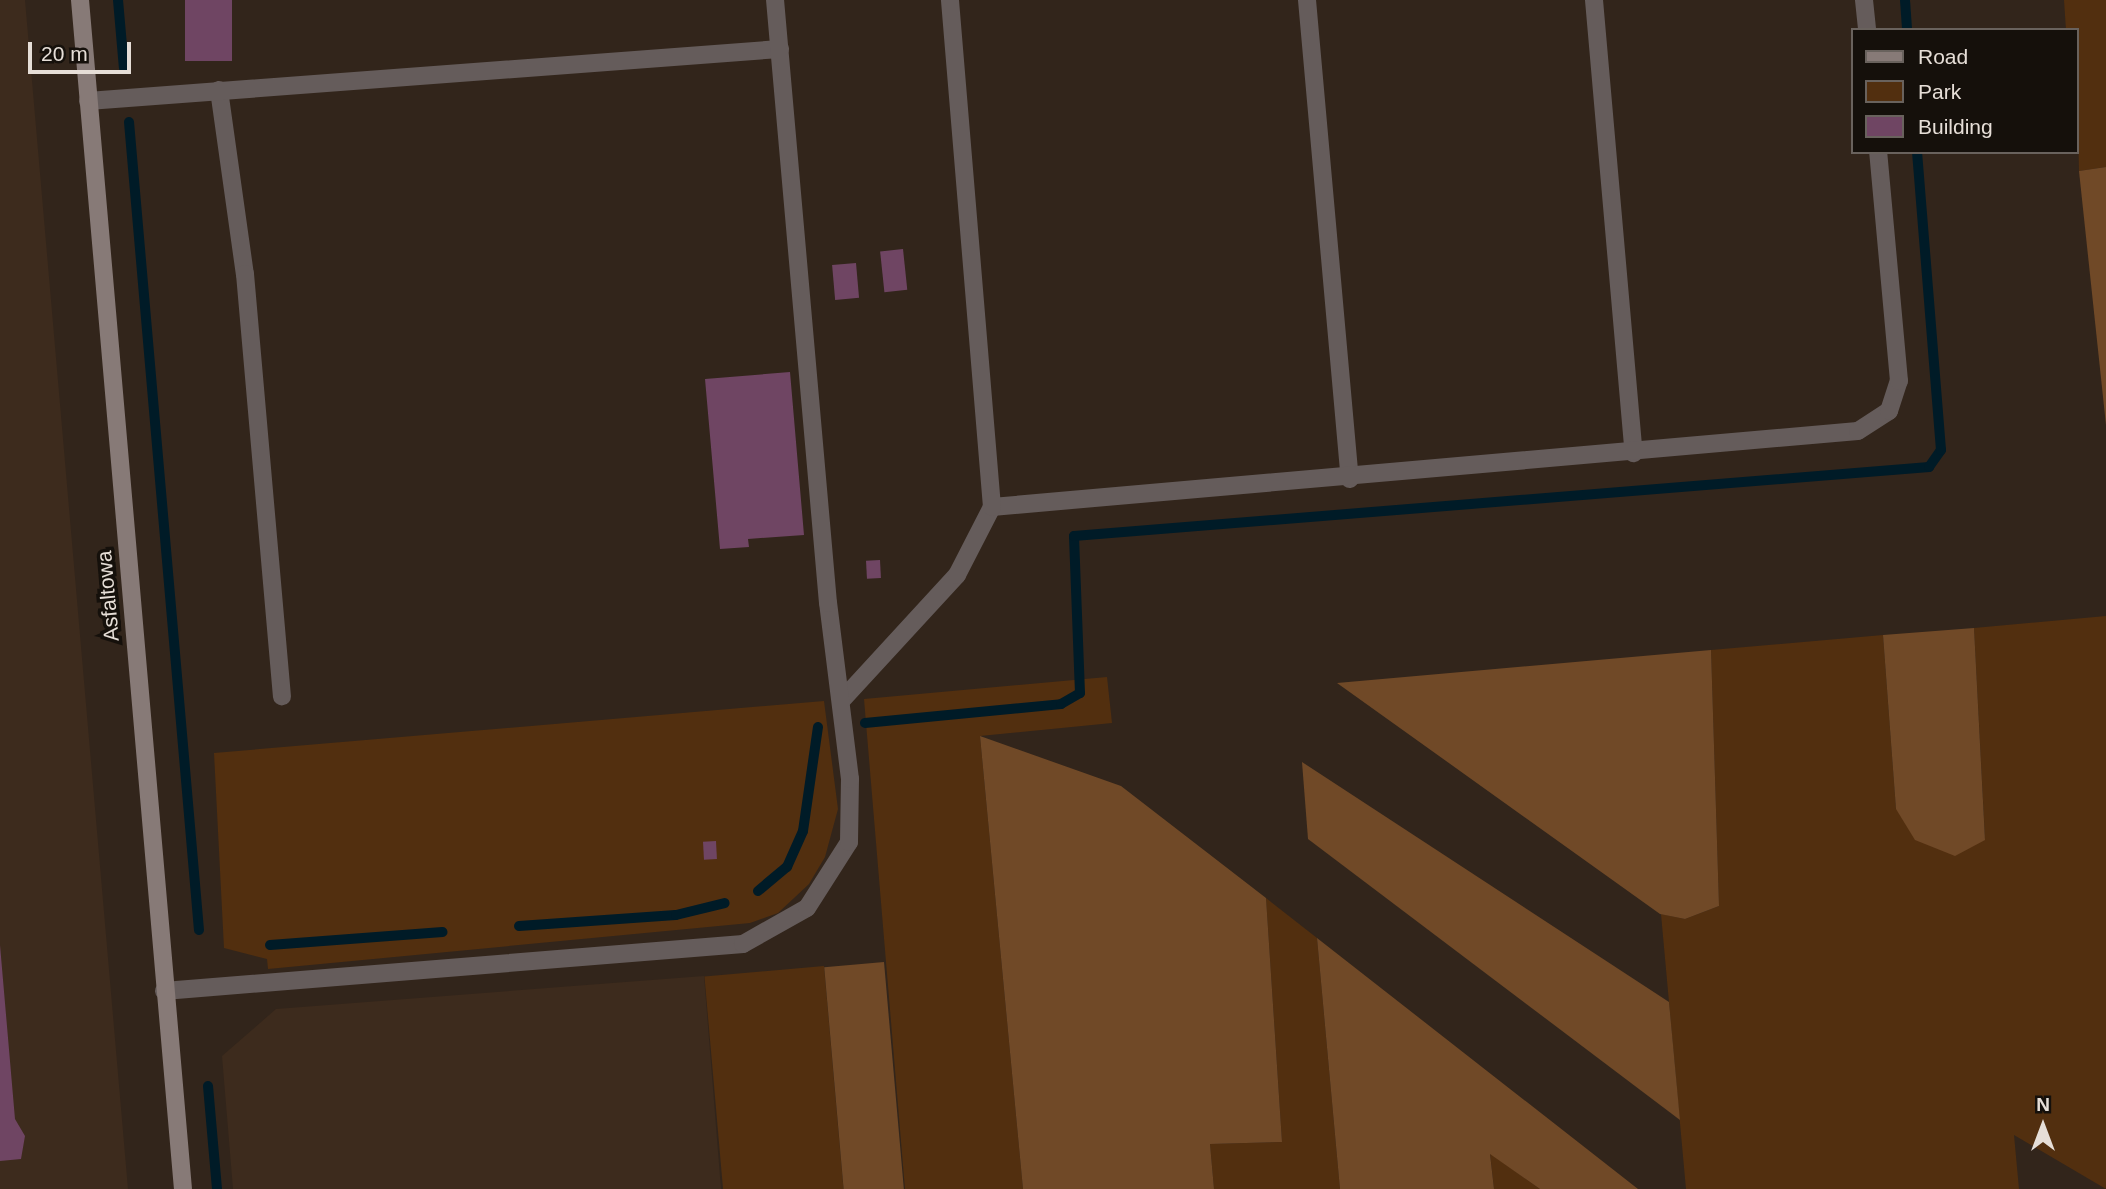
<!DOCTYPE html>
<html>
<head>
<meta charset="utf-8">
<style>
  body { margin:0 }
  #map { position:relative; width:2106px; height:1189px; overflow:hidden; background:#32251b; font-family:Helvetica,sans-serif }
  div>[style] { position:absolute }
  .built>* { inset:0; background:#3d2b1d }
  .green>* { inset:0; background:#522f0f; transform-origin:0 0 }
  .forest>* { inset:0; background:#704927; transform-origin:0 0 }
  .stream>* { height:10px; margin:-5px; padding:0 5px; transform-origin:5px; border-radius:5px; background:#001b27 }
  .building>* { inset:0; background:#6f4563; transform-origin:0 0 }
  .lane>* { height:18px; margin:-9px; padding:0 9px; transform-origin:9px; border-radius:9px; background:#655c5b }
  .secondary>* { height:18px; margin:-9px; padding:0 9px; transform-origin:9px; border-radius:9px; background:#877a77 }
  span { translate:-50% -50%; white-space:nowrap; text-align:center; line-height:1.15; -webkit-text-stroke:7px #15100b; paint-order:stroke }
  .street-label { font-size:21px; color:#e6ded7 }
  .legend { position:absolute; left:1851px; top:28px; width:228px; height:126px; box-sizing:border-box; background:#15100b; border:2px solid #69625d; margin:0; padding:9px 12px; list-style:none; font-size:21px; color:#e6ded7 }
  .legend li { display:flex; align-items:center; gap:14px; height:35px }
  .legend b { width:35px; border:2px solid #69625d }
  .north { position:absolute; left:2008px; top:1091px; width:70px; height:70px; -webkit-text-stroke:5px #15100b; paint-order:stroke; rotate:0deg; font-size:19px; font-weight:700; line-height:28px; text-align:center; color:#e6ded7 }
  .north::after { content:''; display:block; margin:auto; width:24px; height:32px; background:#e6ded7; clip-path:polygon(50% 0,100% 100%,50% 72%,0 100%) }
  .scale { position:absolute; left:28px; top:42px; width:103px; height:32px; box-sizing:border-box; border:4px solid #e6ded7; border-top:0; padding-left:9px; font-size:21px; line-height:24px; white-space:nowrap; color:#e6ded7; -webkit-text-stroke:5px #15100b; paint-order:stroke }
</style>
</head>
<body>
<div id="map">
  <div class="built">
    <div style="clip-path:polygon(0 0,25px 0,128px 1189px,0 1189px)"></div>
    <div style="clip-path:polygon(704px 976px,721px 1189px,233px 1189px,222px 1056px,276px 1009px)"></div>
  </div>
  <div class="green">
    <div style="clip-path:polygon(2064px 0,2106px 0,2106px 167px,2079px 171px,2076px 30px,2066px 30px)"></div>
    <div style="clip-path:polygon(2106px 616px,2106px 1189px,2014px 1135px,2019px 1189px,1686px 1189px,1661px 914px,1685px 919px,1719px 906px,1711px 650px,1883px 635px,1896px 809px,1985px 839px,1974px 628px)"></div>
    <div style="clip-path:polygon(1107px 677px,1112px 723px,980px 736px,1023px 1189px,905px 1189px,864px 699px)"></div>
    <div style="clip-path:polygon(824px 701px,838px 809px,825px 857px,809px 884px,778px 913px,750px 923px,268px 969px,267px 959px,224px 948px,214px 753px)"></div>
    <div style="clip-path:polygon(1266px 898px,1317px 938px,1340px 1189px,1214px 1189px,1210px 1144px,1282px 1142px)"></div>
    <div style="left:824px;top:966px;width:224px;height:120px;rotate:85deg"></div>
    <div style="clip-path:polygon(1490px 1153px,1540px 1189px,1494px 1189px)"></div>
  </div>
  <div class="forest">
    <div style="clip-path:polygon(2106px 167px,2106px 425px,2079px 171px)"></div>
    <div style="clip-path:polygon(1974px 628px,1985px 840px,1955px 856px,1915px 840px,1896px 809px,1883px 635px)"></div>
    <div style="clip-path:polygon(1711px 650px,1719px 906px,1685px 919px,1660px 914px,1337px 683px)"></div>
    <div style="clip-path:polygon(980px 736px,1121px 786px,1266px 898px,1282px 1142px,1210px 1144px,1214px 1189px,1023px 1189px)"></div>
    <div style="clip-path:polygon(1302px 762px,1669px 1002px,1680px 1120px,1308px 839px)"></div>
    <div style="clip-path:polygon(1317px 938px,1638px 1189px,1540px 1189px,1490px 1154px,1494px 1189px,1340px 1189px)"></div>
    <div style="left:884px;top:962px;width:228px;height:60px;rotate:85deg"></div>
  </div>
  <div class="stream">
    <div style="left:118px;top:0;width:68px;rotate:85deg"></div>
    <div style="left:1905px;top:0;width:30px;rotate:86deg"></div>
    <div style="left:129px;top:122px;width:811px;rotate:85.05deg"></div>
    <div style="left:865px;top:723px;width:197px;rotate:-5.5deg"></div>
    <div style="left:1061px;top:704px;width:22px;rotate:-30deg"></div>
    <div style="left:1080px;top:693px;width:157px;rotate:-92.2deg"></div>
    <div style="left:1074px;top:536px;width:858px;rotate:-4.61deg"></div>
    <div style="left:1929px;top:467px;width:21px;rotate:-55deg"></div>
    <div style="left:1941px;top:450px;width:299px;rotate:-94.6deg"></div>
    <div style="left:758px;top:891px;width:38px;rotate:-40deg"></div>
    <div style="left:787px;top:867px;width:39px;rotate:-66deg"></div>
    <div style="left:803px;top:831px;width:105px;rotate:-81.8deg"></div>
    <div style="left:519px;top:926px;width:157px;rotate:-4deg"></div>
    <div style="left:676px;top:915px;width:50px;rotate:-13.8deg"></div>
    <div style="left:270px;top:945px;width:173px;rotate:-4.3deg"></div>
    <div style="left:208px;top:1086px;width:103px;rotate:85deg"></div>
  </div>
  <div class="building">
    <div style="left:185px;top:0;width:47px;height:61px"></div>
    <div style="left:903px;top:249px;width:41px;height:23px;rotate:84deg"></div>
    <div style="left:856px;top:263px;width:35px;height:24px;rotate:85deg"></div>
    <div style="clip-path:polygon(790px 372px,804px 535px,748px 539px,749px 547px,720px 549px,705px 379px)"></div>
    <div style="left:880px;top:560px;width:18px;height:14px;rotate:87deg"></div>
    <div style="left:716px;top:841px;width:18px;height:13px;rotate:87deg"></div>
    <div style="clip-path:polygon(0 945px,15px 1119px,25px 1136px,21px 1159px,0 1161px)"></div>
  </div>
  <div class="lane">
    <div style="left:1307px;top:0;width:481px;rotate:84.9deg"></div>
    <div style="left:1594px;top:0;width:455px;rotate:85deg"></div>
    <div style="left:1864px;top:0;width:30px;rotate:84deg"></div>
    <div style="left:219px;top:90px;width:186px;rotate:82deg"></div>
    <div style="left:245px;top:274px;width:424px;rotate:85deg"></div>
    <div style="left:88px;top:101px;width:694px;rotate:-4.3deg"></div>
    <div style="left:992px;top:507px;width:869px;rotate:-5.02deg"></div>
    <div style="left:1858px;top:431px;width:37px;rotate:-33deg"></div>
    <div style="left:1889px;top:411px;width:32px;rotate:-72deg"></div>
    <div style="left:1899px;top:381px;width:230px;rotate:-95.2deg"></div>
    <div style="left:842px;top:700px;width:170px;rotate:-47.4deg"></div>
    <div style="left:957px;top:575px;width:76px;rotate:-62.8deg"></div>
    <div style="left:992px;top:507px;width:509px;rotate:-94.74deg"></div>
    <div style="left:164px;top:991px;width:581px;rotate:-4.64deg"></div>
    <div style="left:743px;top:944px;width:73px;rotate:-29.4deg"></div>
    <div style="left:807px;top:908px;width:78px;rotate:-57.5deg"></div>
    <div style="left:849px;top:842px;width:63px;rotate:-89.1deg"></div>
    <div style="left:850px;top:779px;width:177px;rotate:-97.1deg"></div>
    <div style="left:828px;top:603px;width:605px;rotate:-95.02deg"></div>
  </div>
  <div class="secondary">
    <div style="left:80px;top:0;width:1193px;rotate:85.05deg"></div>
  </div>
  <div class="street-label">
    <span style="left:108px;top:596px;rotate:-95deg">Asfaltowa</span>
  </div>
  <ul class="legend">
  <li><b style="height:9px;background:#877a77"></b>Road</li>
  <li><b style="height:19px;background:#522f0f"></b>Park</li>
  <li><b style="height:19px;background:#6f4563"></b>Building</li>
  </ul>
  <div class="north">N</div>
  <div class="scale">20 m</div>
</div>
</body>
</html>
